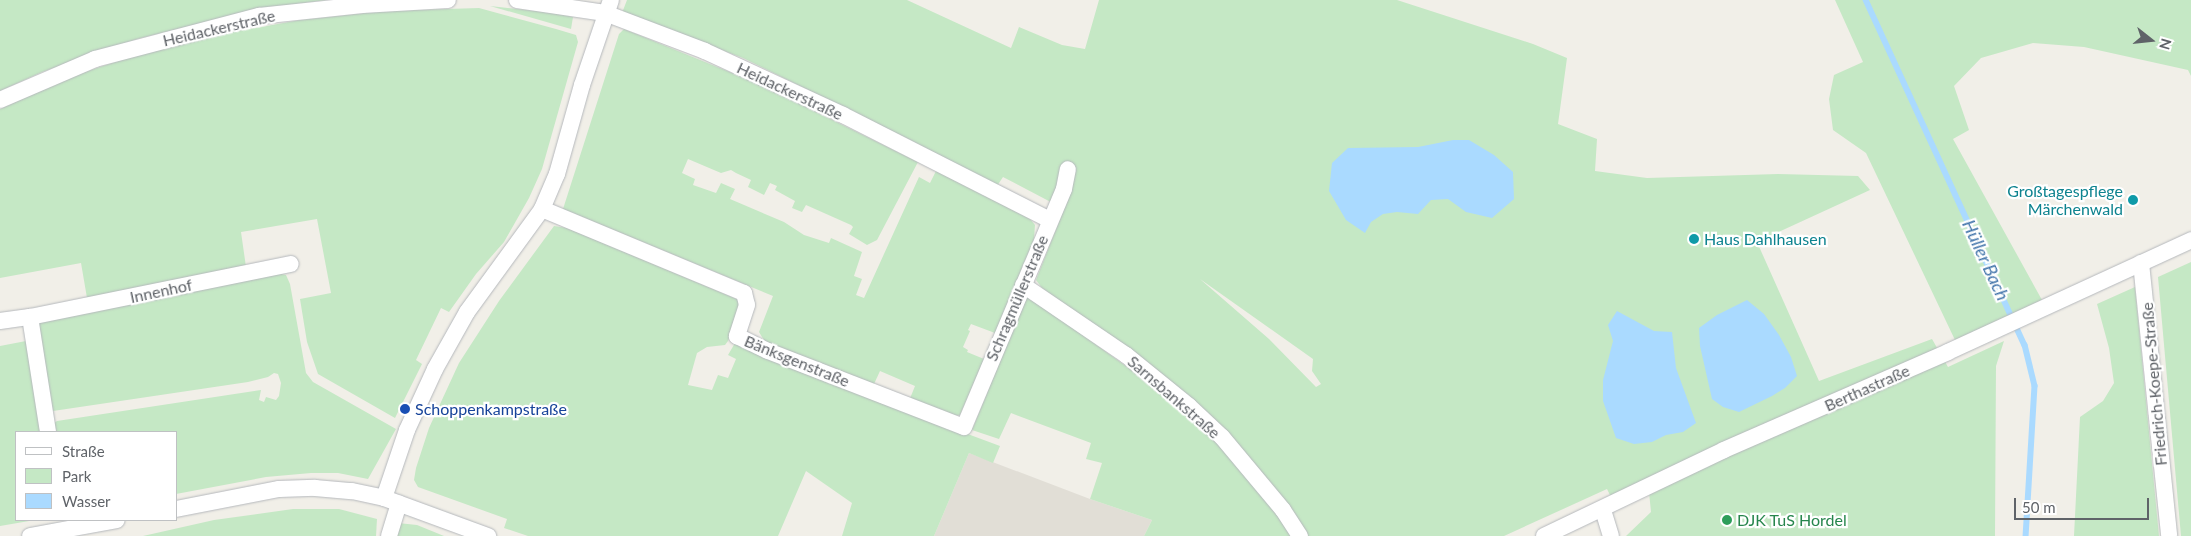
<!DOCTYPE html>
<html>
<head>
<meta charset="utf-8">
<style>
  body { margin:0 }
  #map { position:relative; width:2191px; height:536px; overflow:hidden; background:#f1efe8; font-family:Lato,sans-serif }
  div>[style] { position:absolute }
  .education>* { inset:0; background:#e1ded6 }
  .green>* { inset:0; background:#c5e8c5 }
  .water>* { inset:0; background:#aadaff }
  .stream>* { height:5.5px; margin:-2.75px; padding:0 2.75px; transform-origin:2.75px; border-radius:2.75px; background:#aadaff }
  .roads { filter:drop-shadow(0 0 1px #b5b8bc) drop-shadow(0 0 1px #b5b8bc) }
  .minor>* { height:16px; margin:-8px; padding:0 8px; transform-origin:8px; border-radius:8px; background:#fff }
  .dots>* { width:14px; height:14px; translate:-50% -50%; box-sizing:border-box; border:2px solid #fff; border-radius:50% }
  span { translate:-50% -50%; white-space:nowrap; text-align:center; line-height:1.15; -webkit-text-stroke:4.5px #fff; paint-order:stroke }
  .street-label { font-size:16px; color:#5f6368 }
  .culture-label { font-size:16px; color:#0d838f }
  .right { translate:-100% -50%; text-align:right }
  .left { translate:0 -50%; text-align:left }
  .transit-label { font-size:16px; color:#164399 }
  .leisure-label { font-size:16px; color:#27864d }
  .water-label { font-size:18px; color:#4174aa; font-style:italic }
  .legend { position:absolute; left:15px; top:431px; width:162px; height:90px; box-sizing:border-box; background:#fff; border:1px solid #bfc1c3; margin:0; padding:6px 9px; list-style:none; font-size:15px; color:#5f6368 }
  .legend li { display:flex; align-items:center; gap:10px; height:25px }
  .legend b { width:25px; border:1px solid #bfc1c3 }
  .north { position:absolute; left:2126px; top:15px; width:50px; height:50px; -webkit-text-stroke:4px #fff; paint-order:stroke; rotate:106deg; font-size:14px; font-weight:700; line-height:20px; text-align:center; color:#5f6368 }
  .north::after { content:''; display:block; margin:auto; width:18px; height:22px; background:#5f6368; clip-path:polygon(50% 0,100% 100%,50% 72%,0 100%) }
  .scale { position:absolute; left:2014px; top:498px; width:135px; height:22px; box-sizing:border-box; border:2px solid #5f6368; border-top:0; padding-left:6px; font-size:15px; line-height:18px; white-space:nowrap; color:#5f6368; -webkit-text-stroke:4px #fff; paint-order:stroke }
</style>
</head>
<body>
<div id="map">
  <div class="education">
    <div style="clip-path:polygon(969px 453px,1090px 499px,1152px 520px,1144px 536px,934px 536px)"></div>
  </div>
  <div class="green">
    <div style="clip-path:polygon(0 0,327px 0,258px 9px,137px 39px,42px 72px,0 91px)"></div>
    <div style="clip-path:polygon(evenodd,627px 0,907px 0,1011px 48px,1019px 27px,1062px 45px,1085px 49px,1099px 0,1397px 0,1533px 44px,1567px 58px,1558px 124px,1597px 139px,1595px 171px,1647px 178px,1778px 174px,1858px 176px,1870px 190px,1757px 242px,1819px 381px,1932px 339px,1948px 367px,2004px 341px,1996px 366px,1995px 536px,1626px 536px,1651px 512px,1649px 492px,1614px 503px,1607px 489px,1504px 536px,1308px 536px,1291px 509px,1117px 341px,1042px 288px,1036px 280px,1064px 209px,1003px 177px,997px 186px,910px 140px,743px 58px,622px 13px,627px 0,1200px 279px,1313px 359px,1312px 371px,1321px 384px,1316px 387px,1269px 339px,1200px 279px)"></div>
    <div style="clip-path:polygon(1835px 0,2191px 0,2191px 76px,2188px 70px,2084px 47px,2033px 43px,1981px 58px,1954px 86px,1969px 130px,1953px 139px,2042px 300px,1955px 340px,1866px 153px,1833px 130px,1829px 99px,1834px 75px,1863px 62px)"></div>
    <div style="clip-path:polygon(490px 6px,554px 13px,573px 17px,571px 29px)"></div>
    <div style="clip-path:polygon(479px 8px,556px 29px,576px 35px,578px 42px,542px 169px,529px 198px,504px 242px,476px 274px,449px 312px,441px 308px,416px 360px,422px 364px,395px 418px,318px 374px,307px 342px,300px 299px,331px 293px,317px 219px,241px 232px,246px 267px,87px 298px,81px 263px,0 278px,0 109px,70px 77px,142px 53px,210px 36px,300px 20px,384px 11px)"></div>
    <div style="clip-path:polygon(624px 29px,759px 84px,918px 162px,877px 240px,867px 245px,849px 234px,853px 227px,851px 225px,806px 205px,802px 212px,792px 208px,795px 201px,775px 190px,777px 186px,770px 183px,764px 195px,748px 187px,751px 180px,736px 173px,731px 170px,721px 173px,688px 159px,682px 173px,695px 179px,693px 185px,716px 193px,721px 183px,735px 189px,730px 199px,784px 222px,804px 235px,829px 243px,831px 238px,862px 252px,854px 276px,862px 279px,856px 295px,864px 298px,919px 177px,930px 183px,936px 171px,1030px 219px,1035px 225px,1034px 239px,995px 333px,971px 324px,968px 330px,970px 331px,963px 347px,968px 350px,967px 352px,984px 359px,960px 415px,953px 416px,909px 401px,915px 386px,880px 371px,874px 384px,765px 342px,759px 332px,773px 296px,563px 209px,619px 34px)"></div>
    <div style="clip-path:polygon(554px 226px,567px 228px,739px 300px,740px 306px,728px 341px,725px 345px,707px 347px,697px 353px,688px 385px,712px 390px,718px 375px,728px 378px,736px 359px,728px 355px,735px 343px,841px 387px,1000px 446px,993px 463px,969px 453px,934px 536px,842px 536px,852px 503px,806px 471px,778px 536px,528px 536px,504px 528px,507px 519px,418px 487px,414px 480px,416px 468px,429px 428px,459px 363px,499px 301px)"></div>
    <div style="clip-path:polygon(2191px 262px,2191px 536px,2181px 536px,2158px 277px)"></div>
    <div style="clip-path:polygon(277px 273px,286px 275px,290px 284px,306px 373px,313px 382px,396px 429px,368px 479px,338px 473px,311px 473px,266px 477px,176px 494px,176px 432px,56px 432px,54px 423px,57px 421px,261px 390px,259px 400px,264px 402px,266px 397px,276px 400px,279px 396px,281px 383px,278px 374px,274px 373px,268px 377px,248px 382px,53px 411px,38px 332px,39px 322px)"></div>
    <div style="clip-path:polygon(2135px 287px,2159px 536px,2074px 536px,2080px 417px,2103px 401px,2114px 383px,2109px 348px,2097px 304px)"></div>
    <div style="clip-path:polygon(1027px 295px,1148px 382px,1204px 430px,1241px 469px,1293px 536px,1144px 536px,1152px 520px,1090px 499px,1102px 463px,1086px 459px,1091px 443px,1011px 413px,999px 439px,972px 430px)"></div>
    <div style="clip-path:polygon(26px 341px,42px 432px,16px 432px,16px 520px,35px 520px,0 526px,0 346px)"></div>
    <div style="clip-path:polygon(293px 509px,339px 509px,377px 519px,376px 536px,143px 536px,214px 520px)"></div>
    <div style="clip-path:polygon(398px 523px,417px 525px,444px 536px,395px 536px)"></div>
  </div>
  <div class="water">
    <div style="clip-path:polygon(1453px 140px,1469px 140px,1494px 155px,1513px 172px,1514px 199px,1492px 218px,1466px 212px,1448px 199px,1431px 200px,1418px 214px,1397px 212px,1383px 214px,1371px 222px,1365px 233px,1346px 220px,1329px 191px,1332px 163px,1348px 148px,1418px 147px)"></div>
    <div style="clip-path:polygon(1747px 300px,1764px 314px,1779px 335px,1791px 357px,1797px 376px,1785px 388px,1772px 396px,1739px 412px,1723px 407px,1712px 399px,1700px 346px,1699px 328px,1717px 315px)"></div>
    <div style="clip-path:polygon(1617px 311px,1654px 331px,1672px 332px,1676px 368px,1696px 423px,1683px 432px,1666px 435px,1652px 442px,1634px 444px,1616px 438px,1603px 401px,1603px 380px,1613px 341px,1608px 325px)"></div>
  </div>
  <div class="stream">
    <div style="left:1866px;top:0;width:380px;rotate:65.3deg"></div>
    <div style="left:2025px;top:345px;width:42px;rotate:76.3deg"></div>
    <div style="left:2035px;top:386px;width:150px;rotate:93.4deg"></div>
  </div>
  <div class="roads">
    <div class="minor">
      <div style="left:517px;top:0;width:89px;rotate:8.4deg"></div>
      <div style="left:605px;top:13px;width:107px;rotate:20.8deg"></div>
      <div style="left:705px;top:51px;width:152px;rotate:24.9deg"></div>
      <div style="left:843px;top:115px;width:232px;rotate:26.9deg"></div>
      <div style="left:0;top:100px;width:103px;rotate:-23.3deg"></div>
      <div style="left:95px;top:59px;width:170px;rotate:-14.7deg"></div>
      <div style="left:259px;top:16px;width:104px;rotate:-6.1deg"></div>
      <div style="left:362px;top:5px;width:86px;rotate:-3.3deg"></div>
      <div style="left:542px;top:209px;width:219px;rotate:22.6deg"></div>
      <div style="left:744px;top:293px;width:12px;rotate:76deg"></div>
      <div style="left:747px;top:305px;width:33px;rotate:108deg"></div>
      <div style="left:737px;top:336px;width:34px;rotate:26deg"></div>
      <div style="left:768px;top:351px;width:210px;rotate:21.2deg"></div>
      <div style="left:964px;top:427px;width:258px;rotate:-67.2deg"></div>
      <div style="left:1064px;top:189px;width:20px;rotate:-79deg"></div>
      <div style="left:2141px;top:263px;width:274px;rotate:84.1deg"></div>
      <div style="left:1023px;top:285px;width:125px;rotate:34.2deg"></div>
      <div style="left:1126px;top:355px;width:81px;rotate:39deg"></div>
      <div style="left:1189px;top:406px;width:45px;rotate:43.2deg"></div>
      <div style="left:1222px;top:437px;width:95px;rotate:50.1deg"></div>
      <div style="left:1283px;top:510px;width:31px;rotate:57deg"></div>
      <div style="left:30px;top:317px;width:266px;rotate:-11.5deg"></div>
      <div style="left:0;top:321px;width:30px;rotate:-8deg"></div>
      <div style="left:30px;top:317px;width:116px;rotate:81.1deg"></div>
      <div style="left:384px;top:498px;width:72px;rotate:-71.3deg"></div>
      <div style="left:407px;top:430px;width:67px;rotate:-65.3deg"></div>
      <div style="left:435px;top:369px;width:65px;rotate:-60.7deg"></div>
      <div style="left:467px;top:312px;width:127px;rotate:-53.9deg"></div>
      <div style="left:542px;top:209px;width:38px;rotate:-67deg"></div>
      <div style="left:557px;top:174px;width:92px;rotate:-74.3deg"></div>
      <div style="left:582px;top:85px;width:90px;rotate:-71.2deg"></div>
      <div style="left:176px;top:509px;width:105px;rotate:-11deg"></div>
      <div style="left:279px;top:489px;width:36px;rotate:-2deg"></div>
      <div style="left:315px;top:488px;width:37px;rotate:5deg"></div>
      <div style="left:352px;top:491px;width:33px;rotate:12deg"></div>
      <div style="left:384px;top:498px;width:111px;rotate:20.1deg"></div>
      <div style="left:1603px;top:510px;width:27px;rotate:73deg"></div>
      <div style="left:30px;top:536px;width:88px;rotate:-10.4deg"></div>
      <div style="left:389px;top:536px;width:34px;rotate:-73deg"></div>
      <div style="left:1544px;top:536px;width:199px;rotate:-25.5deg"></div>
      <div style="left:1724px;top:450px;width:244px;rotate:-23.6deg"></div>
      <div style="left:1948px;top:352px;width:268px;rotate:-24.7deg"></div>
    </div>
  </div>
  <div class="dots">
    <div style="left:2133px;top:200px;background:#0f9aa8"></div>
    <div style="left:1694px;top:239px;background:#0f9aa8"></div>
    <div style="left:405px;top:409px;background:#1a4fb4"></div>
    <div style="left:1727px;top:520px;background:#2e9e5b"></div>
  </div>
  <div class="street-label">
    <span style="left:219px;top:28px;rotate:-13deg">Heidackerstraße</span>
    <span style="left:790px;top:91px;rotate:25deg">Heidackerstraße</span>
    <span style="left:161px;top:291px;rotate:-12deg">Innenhof</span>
    <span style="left:1017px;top:298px;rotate:-67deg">Schragmüllerstraße</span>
    <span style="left:797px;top:361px;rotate:22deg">Bänksgenstraße</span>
    <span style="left:2154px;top:384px;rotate:-95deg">Friedrich-Koepe-Straße</span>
    <span style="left:1867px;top:388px;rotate:-24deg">Berthastraße</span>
    <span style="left:1174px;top:397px;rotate:41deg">Sarnsbankstraße</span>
  </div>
  <div class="culture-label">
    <span class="right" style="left:2123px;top:200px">Großtagespflege<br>Märchenwald</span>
    <span class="left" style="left:1704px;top:239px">Haus Dahlhausen</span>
  </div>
  <div class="transit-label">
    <span class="left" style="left:415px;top:409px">Schoppenkampstraße</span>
  </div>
  <div class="leisure-label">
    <span class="left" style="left:1737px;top:520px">DJK TuS Hordel</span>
  </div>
  <div class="water-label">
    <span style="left:1986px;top:260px;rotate:65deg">Hüller Bach</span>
  </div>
  <ul class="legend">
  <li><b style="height:6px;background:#fff"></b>Straße</li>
  <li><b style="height:14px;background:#c5e8c5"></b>Park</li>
  <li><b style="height:14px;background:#aadaff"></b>Wasser</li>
  </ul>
  <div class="north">N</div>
  <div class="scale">50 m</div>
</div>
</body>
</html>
